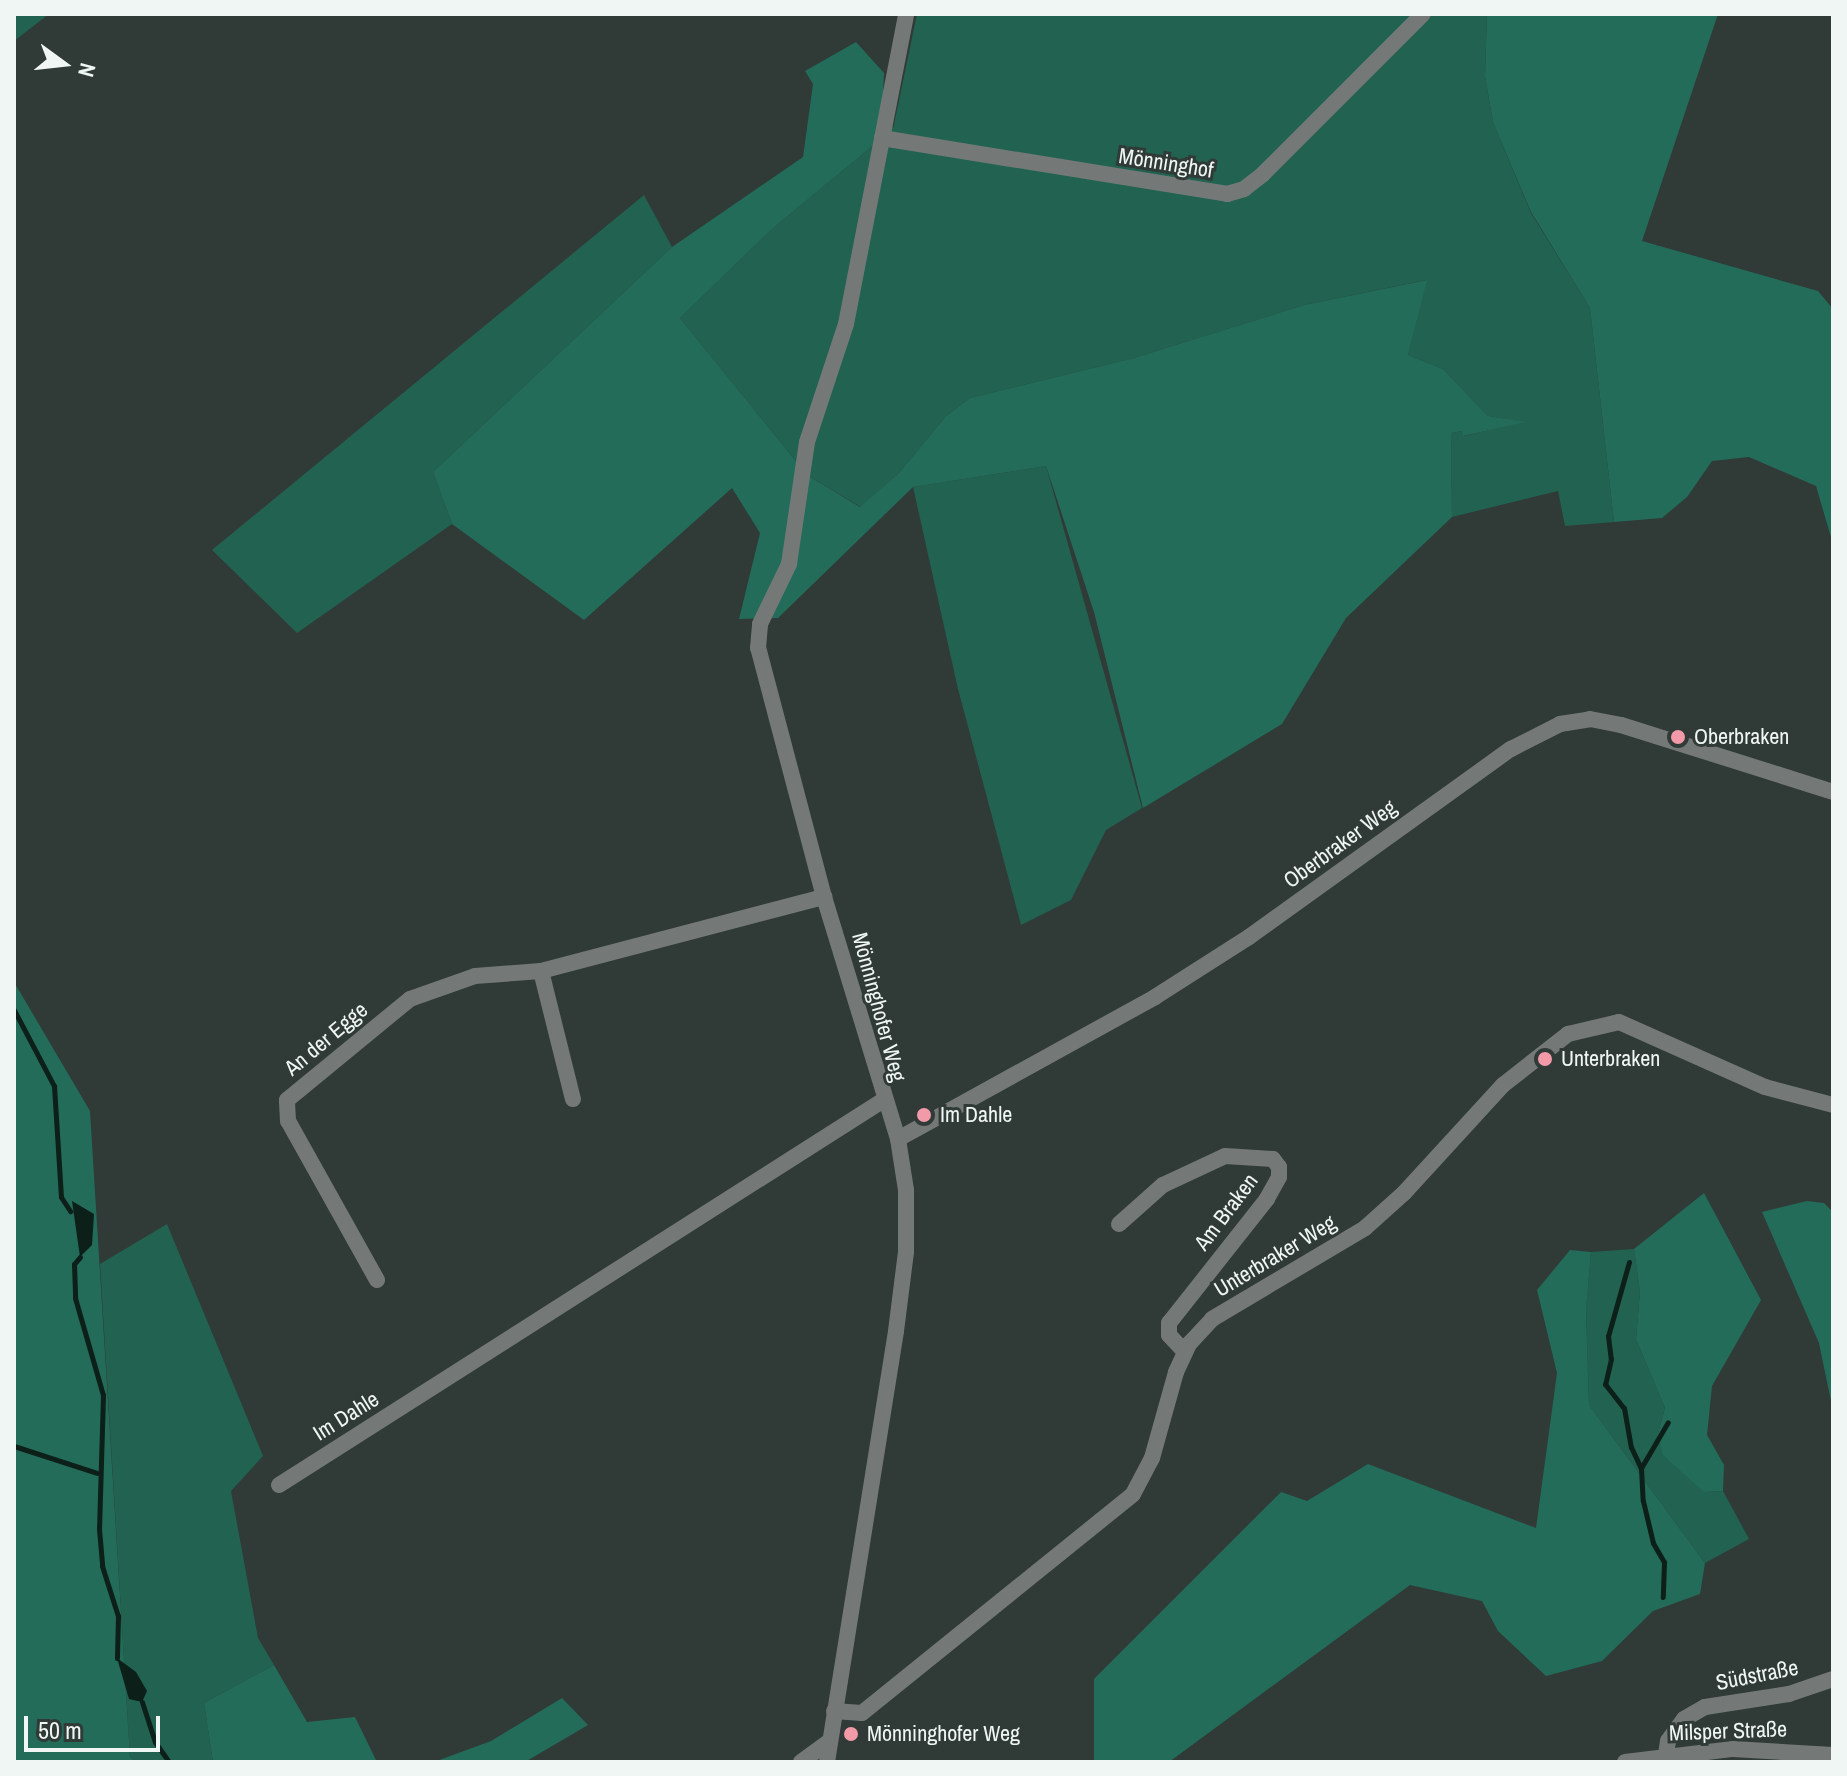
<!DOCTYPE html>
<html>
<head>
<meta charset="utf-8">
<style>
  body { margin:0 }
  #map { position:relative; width:1847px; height:1776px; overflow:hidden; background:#303a37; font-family:"Archivo Narrow",sans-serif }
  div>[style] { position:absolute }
  .green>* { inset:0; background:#226251 }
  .forest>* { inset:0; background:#236c59 }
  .water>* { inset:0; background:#0d1f19 }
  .stream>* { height:5px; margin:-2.5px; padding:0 2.5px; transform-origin:2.5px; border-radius:2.5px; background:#0d1f19 }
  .street>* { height:16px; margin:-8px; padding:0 8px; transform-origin:8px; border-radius:8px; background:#747978 }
  .dots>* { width:22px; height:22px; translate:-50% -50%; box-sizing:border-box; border:4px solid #303a37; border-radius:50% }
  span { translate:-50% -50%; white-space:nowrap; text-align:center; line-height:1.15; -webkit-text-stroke:6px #303a37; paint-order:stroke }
  .street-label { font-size:22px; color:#f0f6f4 }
  .poi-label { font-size:22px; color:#f0f6f4 }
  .left { translate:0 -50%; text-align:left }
  .frame { position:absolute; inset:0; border:16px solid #f0f6f4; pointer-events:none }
  .north { position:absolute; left:24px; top:24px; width:80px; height:80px; -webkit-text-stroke:6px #303a37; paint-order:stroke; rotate:105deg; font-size:22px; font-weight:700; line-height:32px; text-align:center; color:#f0f6f4 }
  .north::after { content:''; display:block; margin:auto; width:28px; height:36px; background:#f0f6f4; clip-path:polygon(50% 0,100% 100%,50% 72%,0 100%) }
  .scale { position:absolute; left:24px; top:1716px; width:136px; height:36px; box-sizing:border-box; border:4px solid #f0f6f4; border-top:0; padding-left:10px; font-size:24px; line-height:28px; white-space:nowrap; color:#f0f6f4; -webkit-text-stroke:6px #303a37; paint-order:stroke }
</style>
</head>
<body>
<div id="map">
  <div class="green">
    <div style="clip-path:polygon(14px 14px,49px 14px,14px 41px)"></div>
    <div style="clip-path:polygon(917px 14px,1487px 14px,1485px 76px,1493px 122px,1531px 213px,1590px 308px,1614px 522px,1565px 526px,1558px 491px,1452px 517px,1451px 433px,1462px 431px,1464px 436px,1523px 422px,1488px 416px,1443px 369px,1408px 355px,1426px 280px,1304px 305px,1134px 358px,970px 398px,946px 416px,899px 473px,861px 507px,807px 475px,680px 318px,772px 229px,893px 129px)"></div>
    <div style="clip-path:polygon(644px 195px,672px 247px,433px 472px,452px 524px,297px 633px,212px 550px)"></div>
    <div style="clip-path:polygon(1046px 466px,1142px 808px,1106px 830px,1071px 900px,1021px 925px,958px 689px,913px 487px)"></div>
    <div style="clip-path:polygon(167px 1224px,263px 1456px,231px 1491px,258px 1638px,274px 1665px,204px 1703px,213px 1762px,136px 1762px,130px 1757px,100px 1264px)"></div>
    <div style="clip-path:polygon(1634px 1249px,1640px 1292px,1636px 1339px,1665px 1408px,1658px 1433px,1704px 1492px,1723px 1491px,1749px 1539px,1705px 1563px,1589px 1405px,1586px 1309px,1591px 1252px)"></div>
  </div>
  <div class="forest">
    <div style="clip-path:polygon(1487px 14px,1718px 14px,1642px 241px,1818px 291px,1833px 309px,1833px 544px,1816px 486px,1749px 457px,1712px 461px,1687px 497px,1662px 518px,1614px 522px,1590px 308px,1531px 212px,1493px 122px,1485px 76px)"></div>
    <div style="clip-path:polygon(856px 42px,884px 73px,883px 97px,893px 129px,772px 229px,680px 318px,807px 475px,860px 507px,899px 473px,946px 416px,970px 398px,1134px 358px,1304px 305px,1427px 280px,1408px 355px,1443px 369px,1488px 416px,1526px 422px,1463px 436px,1462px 431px,1451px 433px,1452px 517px,1346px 618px,1282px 724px,1143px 808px,1094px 612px,1046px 466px,913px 487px,778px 618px,739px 619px,760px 533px,732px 488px,584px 620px,452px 524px,433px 472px,672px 247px,803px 157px,813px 84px,805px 71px)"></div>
    <div style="clip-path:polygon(14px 982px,90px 1111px,130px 1757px,136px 1762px,14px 1762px)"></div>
    <div style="clip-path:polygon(1704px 1193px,1761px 1300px,1712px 1386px,1707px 1435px,1724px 1465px,1723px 1491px,1704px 1492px,1663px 1455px,1658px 1433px,1665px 1408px,1636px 1339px,1640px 1292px,1634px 1249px)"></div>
    <div style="clip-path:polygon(1807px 1201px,1824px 1203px,1833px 1212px,1833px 1411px,1819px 1343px,1762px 1212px)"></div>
    <div style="clip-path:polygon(1570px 1250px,1591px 1252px,1586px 1310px,1589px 1405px,1705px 1563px,1700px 1594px,1653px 1611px,1602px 1661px,1546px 1676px,1498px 1631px,1482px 1601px,1410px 1585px,1169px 1762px,1094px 1762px,1094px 1679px,1281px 1492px,1307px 1501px,1368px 1464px,1536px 1528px,1557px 1373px,1537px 1290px)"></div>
    <div style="clip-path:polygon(274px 1665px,307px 1722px,355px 1717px,377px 1762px,213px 1762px,204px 1703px)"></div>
    <div style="clip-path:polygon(562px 1698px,588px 1725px,525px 1762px,434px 1762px,491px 1741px)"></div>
  </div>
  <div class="water">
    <div style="clip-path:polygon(72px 1201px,94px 1214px,92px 1245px,80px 1257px)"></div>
    <div style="clip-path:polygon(117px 1658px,136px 1672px,147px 1691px,142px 1702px,129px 1699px)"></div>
  </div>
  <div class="stream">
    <div style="left:14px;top:1010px;width:86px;rotate:62.2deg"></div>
    <div style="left:54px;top:1086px;width:111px;rotate:86.4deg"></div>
    <div style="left:61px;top:1197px;width:17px;rotate:57deg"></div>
    <div style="left:80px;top:1257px;width:9px;rotate:131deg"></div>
    <div style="left:74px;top:1264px;width:34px;rotate:88deg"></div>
    <div style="left:75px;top:1298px;width:101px;rotate:73.9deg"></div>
    <div style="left:103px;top:1395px;width:134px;rotate:91.7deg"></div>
    <div style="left:99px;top:1529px;width:37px;rotate:85deg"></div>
    <div style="left:102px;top:1566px;width:52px;rotate:72.3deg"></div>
    <div style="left:118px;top:1616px;width:42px;rotate:91.4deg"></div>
    <div style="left:1629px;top:1262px;width:77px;rotate:105.8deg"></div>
    <div style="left:1608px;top:1336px;width:23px;rotate:83deg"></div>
    <div style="left:1611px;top:1359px;width:26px;rotate:103deg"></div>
    <div style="left:1605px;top:1384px;width:31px;rotate:52deg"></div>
    <div style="left:1624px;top:1408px;width:40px;rotate:80deg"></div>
    <div style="left:1631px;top:1447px;width:23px;rotate:65deg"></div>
    <div style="left:1641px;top:1468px;width:33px;rotate:87deg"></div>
    <div style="left:1643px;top:1501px;width:43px;rotate:76.6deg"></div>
    <div style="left:1653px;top:1543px;width:22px;rotate:60deg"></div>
    <div style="left:1664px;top:1562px;width:35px;rotate:92deg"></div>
    <div style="left:14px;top:1446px;width:87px;rotate:18deg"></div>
    <div style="left:1641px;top:1468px;width:53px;rotate:-59.6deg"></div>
    <div style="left:142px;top:1702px;width:42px;rotate:72deg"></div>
    <div style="left:155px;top:1742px;width:24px;rotate:55deg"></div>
  </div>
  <div class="street">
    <div style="left:882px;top:138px;width:350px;rotate:9.2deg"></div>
    <div style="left:1227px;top:194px;width:18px;rotate:-16deg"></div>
    <div style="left:1244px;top:189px;width:24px;rotate:-38deg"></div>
    <div style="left:1263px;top:174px;width:226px;rotate:-45deg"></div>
    <div style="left:541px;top:971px;width:132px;rotate:76deg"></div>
    <div style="left:898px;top:1139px;width:294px;rotate:-28.9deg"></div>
    <div style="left:1155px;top:997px;width:112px;rotate:-32.6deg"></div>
    <div style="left:1249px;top:937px;width:322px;rotate:-35.7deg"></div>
    <div style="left:1511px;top:749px;width:55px;rotate:-27deg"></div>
    <div style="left:1560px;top:724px;width:30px;rotate:-9deg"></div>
    <div style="left:1590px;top:719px;width:32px;rotate:11deg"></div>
    <div style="left:1621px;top:725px;width:222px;rotate:17.5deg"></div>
    <div style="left:1119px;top:1224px;width:59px;rotate:-41.6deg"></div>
    <div style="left:1163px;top:1185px;width:68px;rotate:-25.1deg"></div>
    <div style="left:1225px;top:1156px;width:48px;rotate:3.6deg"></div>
    <div style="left:1273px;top:1159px;width:10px;rotate:53deg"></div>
    <div style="left:1279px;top:1167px;width:10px;rotate:90deg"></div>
    <div style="left:1279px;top:1177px;width:25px;rotate:119deg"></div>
    <div style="left:1267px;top:1199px;width:158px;rotate:128.3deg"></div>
    <div style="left:1169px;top:1323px;width:12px;rotate:90deg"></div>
    <div style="left:1169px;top:1335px;width:23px;rotate:47deg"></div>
    <div style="left:377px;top:1280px;width:182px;rotate:-119.2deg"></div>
    <div style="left:288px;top:1121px;width:21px;rotate:-93deg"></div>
    <div style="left:287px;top:1100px;width:159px;rotate:-39.4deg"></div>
    <div style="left:410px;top:999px;width:69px;rotate:-19.5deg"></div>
    <div style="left:475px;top:976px;width:66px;rotate:-4.3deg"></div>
    <div style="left:541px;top:971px;width:293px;rotate:-14.7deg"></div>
    <div style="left:279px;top:1485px;width:715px;rotate:-32.49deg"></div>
    <div style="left:834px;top:1711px;width:28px;rotate:4deg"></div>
    <div style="left:862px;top:1713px;width:348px;rotate:-38.9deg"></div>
    <div style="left:1133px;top:1494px;width:41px;rotate:-62.2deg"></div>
    <div style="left:1152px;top:1458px;width:89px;rotate:-74.4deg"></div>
    <div style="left:1176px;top:1372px;width:31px;rotate:-65deg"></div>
    <div style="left:1189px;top:1344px;width:34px;rotate:-47deg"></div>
    <div style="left:1212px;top:1319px;width:178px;rotate:-30.7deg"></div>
    <div style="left:1365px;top:1228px;width:52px;rotate:-41.9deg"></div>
    <div style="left:1404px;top:1193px;width:147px;rotate:-47.5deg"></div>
    <div style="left:1503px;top:1085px;width:83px;rotate:-38.1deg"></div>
    <div style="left:1568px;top:1034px;width:52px;rotate:-13.2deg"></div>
    <div style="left:1619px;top:1022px;width:160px;rotate:24deg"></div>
    <div style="left:1765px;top:1087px;width:70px;rotate:14.8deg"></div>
    <div style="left:1666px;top:1755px;width:14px;rotate:-82deg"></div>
    <div style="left:1668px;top:1741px;width:27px;rotate:-54deg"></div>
    <div style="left:1684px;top:1719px;width:24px;rotate:-30deg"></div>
    <div style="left:1705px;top:1707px;width:85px;rotate:-8.8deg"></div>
    <div style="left:1789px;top:1694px;width:46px;rotate:-18.8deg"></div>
    <div style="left:801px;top:1762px;width:36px;rotate:-36deg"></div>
    <div style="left:827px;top:1762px;width:436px;rotate:-80.9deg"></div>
    <div style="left:896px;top:1331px;width:80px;rotate:-82.8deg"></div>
    <div style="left:906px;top:1252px;width:62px;rotate:-90deg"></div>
    <div style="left:906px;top:1190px;width:52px;rotate:-98.9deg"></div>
    <div style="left:898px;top:1139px;width:253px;rotate:-107deg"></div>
    <div style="left:824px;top:897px;width:258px;rotate:-104.8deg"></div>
    <div style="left:758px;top:648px;width:24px;rotate:-85deg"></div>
    <div style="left:760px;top:624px;width:67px;rotate:-64.2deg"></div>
    <div style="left:789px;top:564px;width:123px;rotate:-81.6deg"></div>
    <div style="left:807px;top:442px;width:124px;rotate:-71.7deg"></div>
    <div style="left:846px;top:324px;width:316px;rotate:-79deg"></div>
    <div style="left:1625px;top:1762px;width:109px;rotate:-6.9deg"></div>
    <div style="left:1733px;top:1749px;width:100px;rotate:3.4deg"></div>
  </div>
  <div class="dots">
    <div style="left:1678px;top:737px;background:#f39aa8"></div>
    <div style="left:1545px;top:1059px;background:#f39aa8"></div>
    <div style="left:924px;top:1115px;background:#f39aa8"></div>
    <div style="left:851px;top:1734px;background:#f39aa8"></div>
  </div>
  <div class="street-label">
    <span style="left:1166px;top:163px;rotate:9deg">Mönninghof</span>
    <span style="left:1340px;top:844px;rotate:-36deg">Oberbraker Weg</span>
    <span style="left:879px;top:1007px;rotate:75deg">Mönninghofer Weg</span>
    <span style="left:326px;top:1039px;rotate:-40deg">An der Egge</span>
    <span style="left:1226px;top:1212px;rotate:-53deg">Am Braken</span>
    <span style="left:1275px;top:1256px;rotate:-31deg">Unterbraker Weg</span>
    <span style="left:346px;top:1416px;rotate:-32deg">Im Dahle</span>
    <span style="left:1757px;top:1675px;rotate:-11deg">Südstraße</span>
    <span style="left:1728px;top:1731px;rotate:-2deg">Milsper Straße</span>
  </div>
  <div class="poi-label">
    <span class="left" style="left:1694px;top:737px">Oberbraken</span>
    <span class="left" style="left:1561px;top:1059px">Unterbraken</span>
    <span class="left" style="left:940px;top:1115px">Im Dahle</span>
    <span class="left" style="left:867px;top:1734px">Mönninghofer Weg</span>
  </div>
  <div class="frame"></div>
  <div class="north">N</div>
  <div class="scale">50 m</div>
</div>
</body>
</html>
